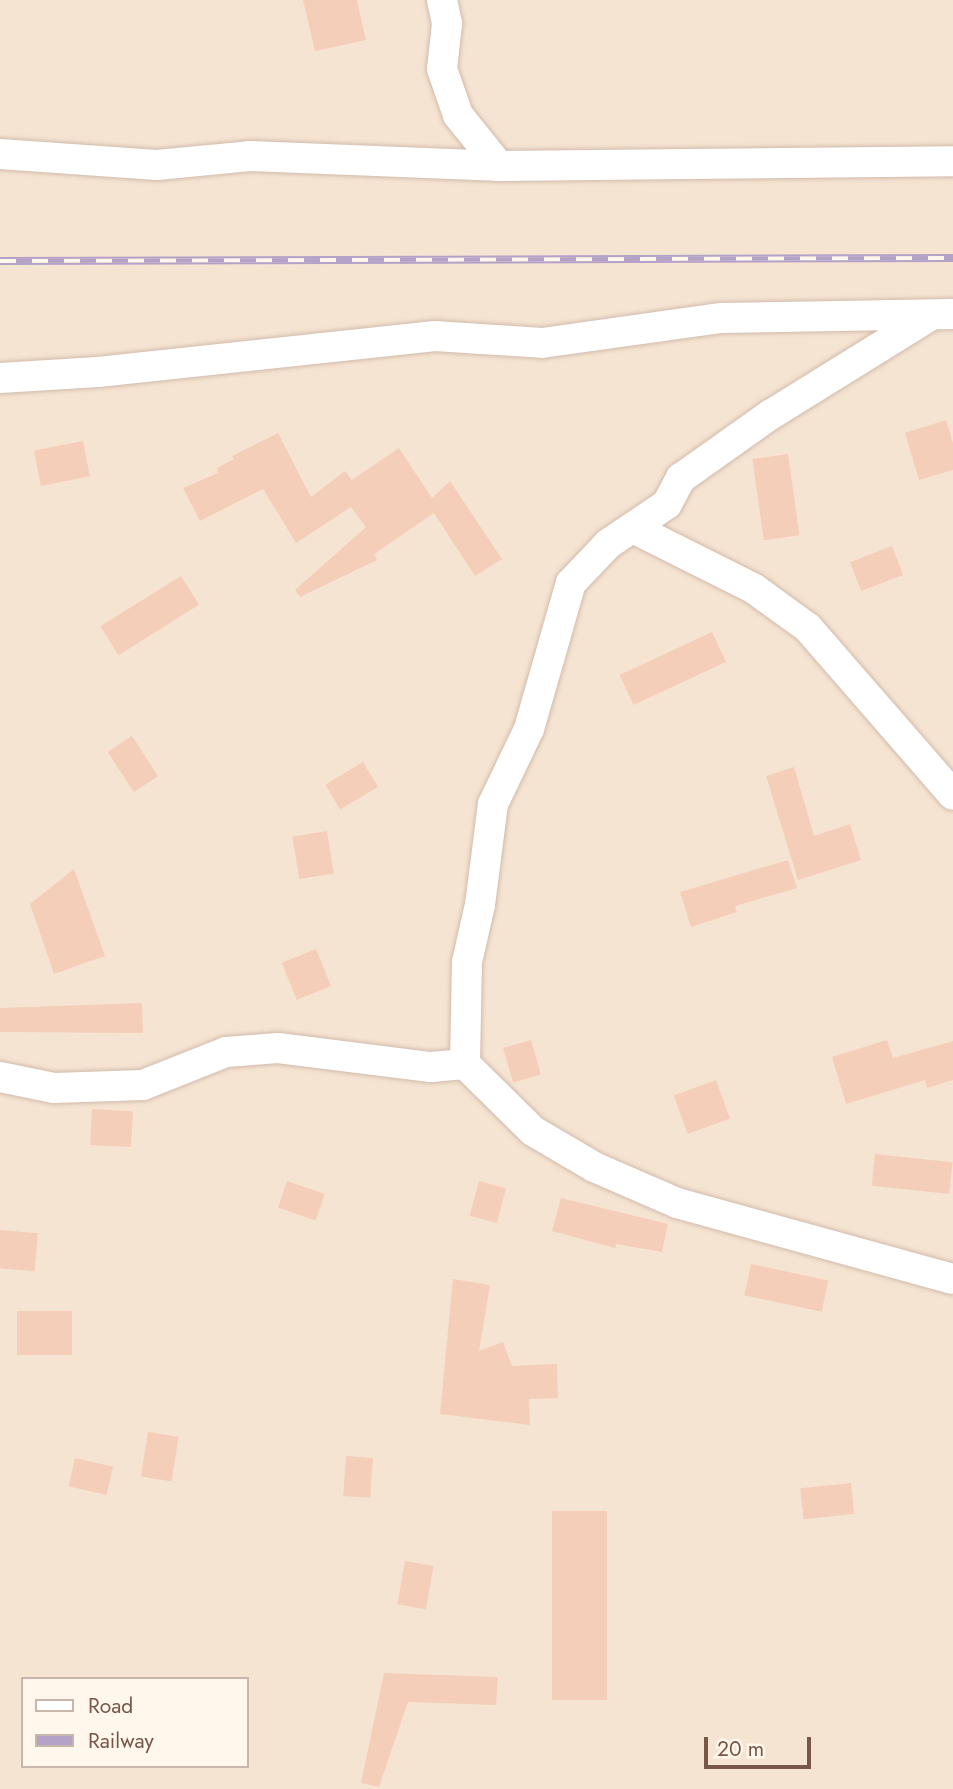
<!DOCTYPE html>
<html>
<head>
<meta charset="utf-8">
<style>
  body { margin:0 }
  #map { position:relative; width:953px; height:1789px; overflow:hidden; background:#fef2e4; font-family:Jost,sans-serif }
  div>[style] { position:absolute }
  .residential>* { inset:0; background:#f6e4d2 }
  .building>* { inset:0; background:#f5ceba; transform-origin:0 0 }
  .roads { filter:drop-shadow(0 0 2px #d2bbac) drop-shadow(0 0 2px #d2bbac) }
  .street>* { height:30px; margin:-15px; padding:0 15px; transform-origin:15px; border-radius:15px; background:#fff }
  .rail>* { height:8px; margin-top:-4px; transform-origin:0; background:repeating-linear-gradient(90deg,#fff6ec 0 16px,#b4a2c8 0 32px); box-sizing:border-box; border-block:2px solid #b4a2c8 }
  span { translate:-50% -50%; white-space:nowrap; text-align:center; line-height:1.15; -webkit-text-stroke:5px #fff6ec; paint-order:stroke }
  .legend { position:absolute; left:21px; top:1677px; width:228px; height:91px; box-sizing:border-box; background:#fff6ec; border:2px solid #c9b6aa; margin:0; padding:9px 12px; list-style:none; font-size:21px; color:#785648 }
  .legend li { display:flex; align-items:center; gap:14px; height:35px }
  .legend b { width:35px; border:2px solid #c9b6aa }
  .scale { position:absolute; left:704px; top:1737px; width:107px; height:32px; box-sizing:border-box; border:4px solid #785648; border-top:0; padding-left:9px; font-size:21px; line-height:24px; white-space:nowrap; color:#785648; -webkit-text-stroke:5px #fff6ec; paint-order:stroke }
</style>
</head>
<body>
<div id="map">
  <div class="residential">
    <div style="clip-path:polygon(evenodd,0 0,953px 0,953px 1789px,0 1789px,0 0,23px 1679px,247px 1679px,247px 1766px,23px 1766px,23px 1679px)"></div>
  </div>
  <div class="building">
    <div style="clip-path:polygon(303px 0,357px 0,366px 40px,315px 51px)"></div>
    <div style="clip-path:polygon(946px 420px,953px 443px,953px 470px,919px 480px,905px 433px)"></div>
    <div style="clip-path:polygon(278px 433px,311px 497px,345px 471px,352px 480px,399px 448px,432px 498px,450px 481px,502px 559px,475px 576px,434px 513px,374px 554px,377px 560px,300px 597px,295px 590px,366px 527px,351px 507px,296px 543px,263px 489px,200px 521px,183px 488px,218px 473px,217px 468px,234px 459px,232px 456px)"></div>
    <div style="left:83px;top:441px;width:36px;height:50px;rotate:79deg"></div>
    <div style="left:788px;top:454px;width:82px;height:36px;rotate:82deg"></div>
    <div style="left:892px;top:546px;width:31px;height:45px;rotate:69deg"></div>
    <div style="left:181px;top:576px;width:34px;height:95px;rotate:58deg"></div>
    <div style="left:712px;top:632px;width:33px;height:102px;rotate:65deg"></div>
    <div style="left:132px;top:736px;width:48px;height:29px;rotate:57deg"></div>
    <div style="left:363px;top:762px;width:29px;height:44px;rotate:59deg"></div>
    <div style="clip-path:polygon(794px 767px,814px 836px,850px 824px,861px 860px,798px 880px,766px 776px)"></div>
    <div style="left:327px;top:831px;width:43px;height:35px;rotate:81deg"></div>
    <div style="clip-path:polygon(788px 860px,797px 888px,735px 906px,737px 912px,691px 927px,680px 892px)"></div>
    <div style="clip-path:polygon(74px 869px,105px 956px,54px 974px,30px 904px)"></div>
    <div style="left:316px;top:949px;width:40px;height:37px;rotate:68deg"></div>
    <div style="clip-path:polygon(142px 1003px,143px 1033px,0 1032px,0 1008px)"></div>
    <div style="left:531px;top:1040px;width:36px;height:29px;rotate:74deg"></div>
    <div style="clip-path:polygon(887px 1040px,893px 1058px,953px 1041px,953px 1080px,927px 1088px,925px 1080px,846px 1104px,832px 1057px)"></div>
    <div style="left:716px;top:1080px;width:41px;height:45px;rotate:70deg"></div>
    <div style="left:92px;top:1109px;width:41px;height:36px;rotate:3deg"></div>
    <div style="left:875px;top:1154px;width:78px;height:32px;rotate:6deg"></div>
    <div style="left:287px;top:1181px;width:40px;height:28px;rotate:19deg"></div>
    <div style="left:479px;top:1181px;width:28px;height:36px;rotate:15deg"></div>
    <div style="clip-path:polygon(561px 1198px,668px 1224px,662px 1252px,616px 1244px,615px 1248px,552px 1231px)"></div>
    <div style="left:0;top:1230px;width:38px;height:38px;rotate:5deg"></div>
    <div style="left:751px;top:1264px;width:79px;height:32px;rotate:12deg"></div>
    <div style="clip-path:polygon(453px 1279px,490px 1285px,479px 1351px,503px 1342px,512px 1366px,557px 1364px,558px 1398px,529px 1399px,530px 1425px,440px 1414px)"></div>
    <div style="left:17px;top:1311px;width:55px;height:44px"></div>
    <div style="left:148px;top:1432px;width:31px;height:45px;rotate:9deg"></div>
    <div style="left:346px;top:1456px;width:27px;height:40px;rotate:4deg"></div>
    <div style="left:75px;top:1458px;width:39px;height:29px;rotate:13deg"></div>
    <div style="left:851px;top:1483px;width:31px;height:51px;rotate:84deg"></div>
    <div style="left:552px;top:1511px;width:55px;height:189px"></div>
    <div style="left:405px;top:1561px;width:29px;height:44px;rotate:10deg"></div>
    <div style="clip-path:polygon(384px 1673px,498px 1677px,496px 1705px,408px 1702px,379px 1787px,361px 1783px)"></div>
  </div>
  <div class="roads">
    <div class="street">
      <div style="left:442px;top:0;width:25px;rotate:78deg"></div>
      <div style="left:447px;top:24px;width:45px;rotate:96.3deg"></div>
      <div style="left:442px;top:69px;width:49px;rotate:70.8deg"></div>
      <div style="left:458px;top:115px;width:65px;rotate:51.2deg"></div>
      <div style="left:0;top:154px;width:157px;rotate:4deg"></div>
      <div style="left:157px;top:165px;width:93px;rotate:-5.5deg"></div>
      <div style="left:250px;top:156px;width:249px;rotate:2.3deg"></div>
      <div style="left:499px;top:166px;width:454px;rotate:-0.6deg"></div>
      <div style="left:0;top:378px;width:98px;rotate:-3.5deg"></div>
      <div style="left:98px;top:372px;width:339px;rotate:-6.1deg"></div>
      <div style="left:435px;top:336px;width:107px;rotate:3.7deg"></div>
      <div style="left:542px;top:343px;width:181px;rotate:-8deg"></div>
      <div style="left:721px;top:318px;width:232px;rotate:-1deg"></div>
      <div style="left:633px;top:528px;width:134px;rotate:26.6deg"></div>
      <div style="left:753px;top:588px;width:68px;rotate:36deg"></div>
      <div style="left:808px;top:628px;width:221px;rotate:49deg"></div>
      <div style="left:465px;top:1064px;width:95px;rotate:44.6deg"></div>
      <div style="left:533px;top:1131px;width:71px;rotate:30.5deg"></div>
      <div style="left:594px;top:1167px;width:90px;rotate:23.4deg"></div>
      <div style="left:677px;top:1203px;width:286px;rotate:15.4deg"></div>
      <div style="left:0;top:1077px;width:55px;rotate:11.5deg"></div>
      <div style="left:54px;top:1088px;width:89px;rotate:-1.9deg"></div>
      <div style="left:143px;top:1085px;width:89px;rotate:-21.7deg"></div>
      <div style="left:226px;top:1052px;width:52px;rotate:-4.4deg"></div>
      <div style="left:278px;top:1048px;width:154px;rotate:7.1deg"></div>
      <div style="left:431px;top:1067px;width:34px;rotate:-5deg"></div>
      <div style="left:465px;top:1064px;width:102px;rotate:-88.9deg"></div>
      <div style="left:467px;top:962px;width:58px;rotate:-77.2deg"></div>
      <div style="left:480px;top:905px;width:102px;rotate:-82.7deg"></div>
      <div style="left:493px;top:804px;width:83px;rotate:-64.4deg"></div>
      <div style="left:529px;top:729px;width:152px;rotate:-74deg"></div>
      <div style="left:571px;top:583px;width:54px;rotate:-46.5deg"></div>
      <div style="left:608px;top:544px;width:71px;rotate:-34.1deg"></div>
      <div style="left:667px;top:504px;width:30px;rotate:-62deg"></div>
      <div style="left:681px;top:478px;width:109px;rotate:-35.3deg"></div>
      <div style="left:770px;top:415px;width:190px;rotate:-31.8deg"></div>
    </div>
  </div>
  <div class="rail">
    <div style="left:0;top:261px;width:953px;rotate:-0.18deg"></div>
  </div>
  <ul class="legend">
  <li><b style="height:9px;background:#fff"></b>Road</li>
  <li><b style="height:9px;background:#b4a2c8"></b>Railway</li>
  </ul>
  <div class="scale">20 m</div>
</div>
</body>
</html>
